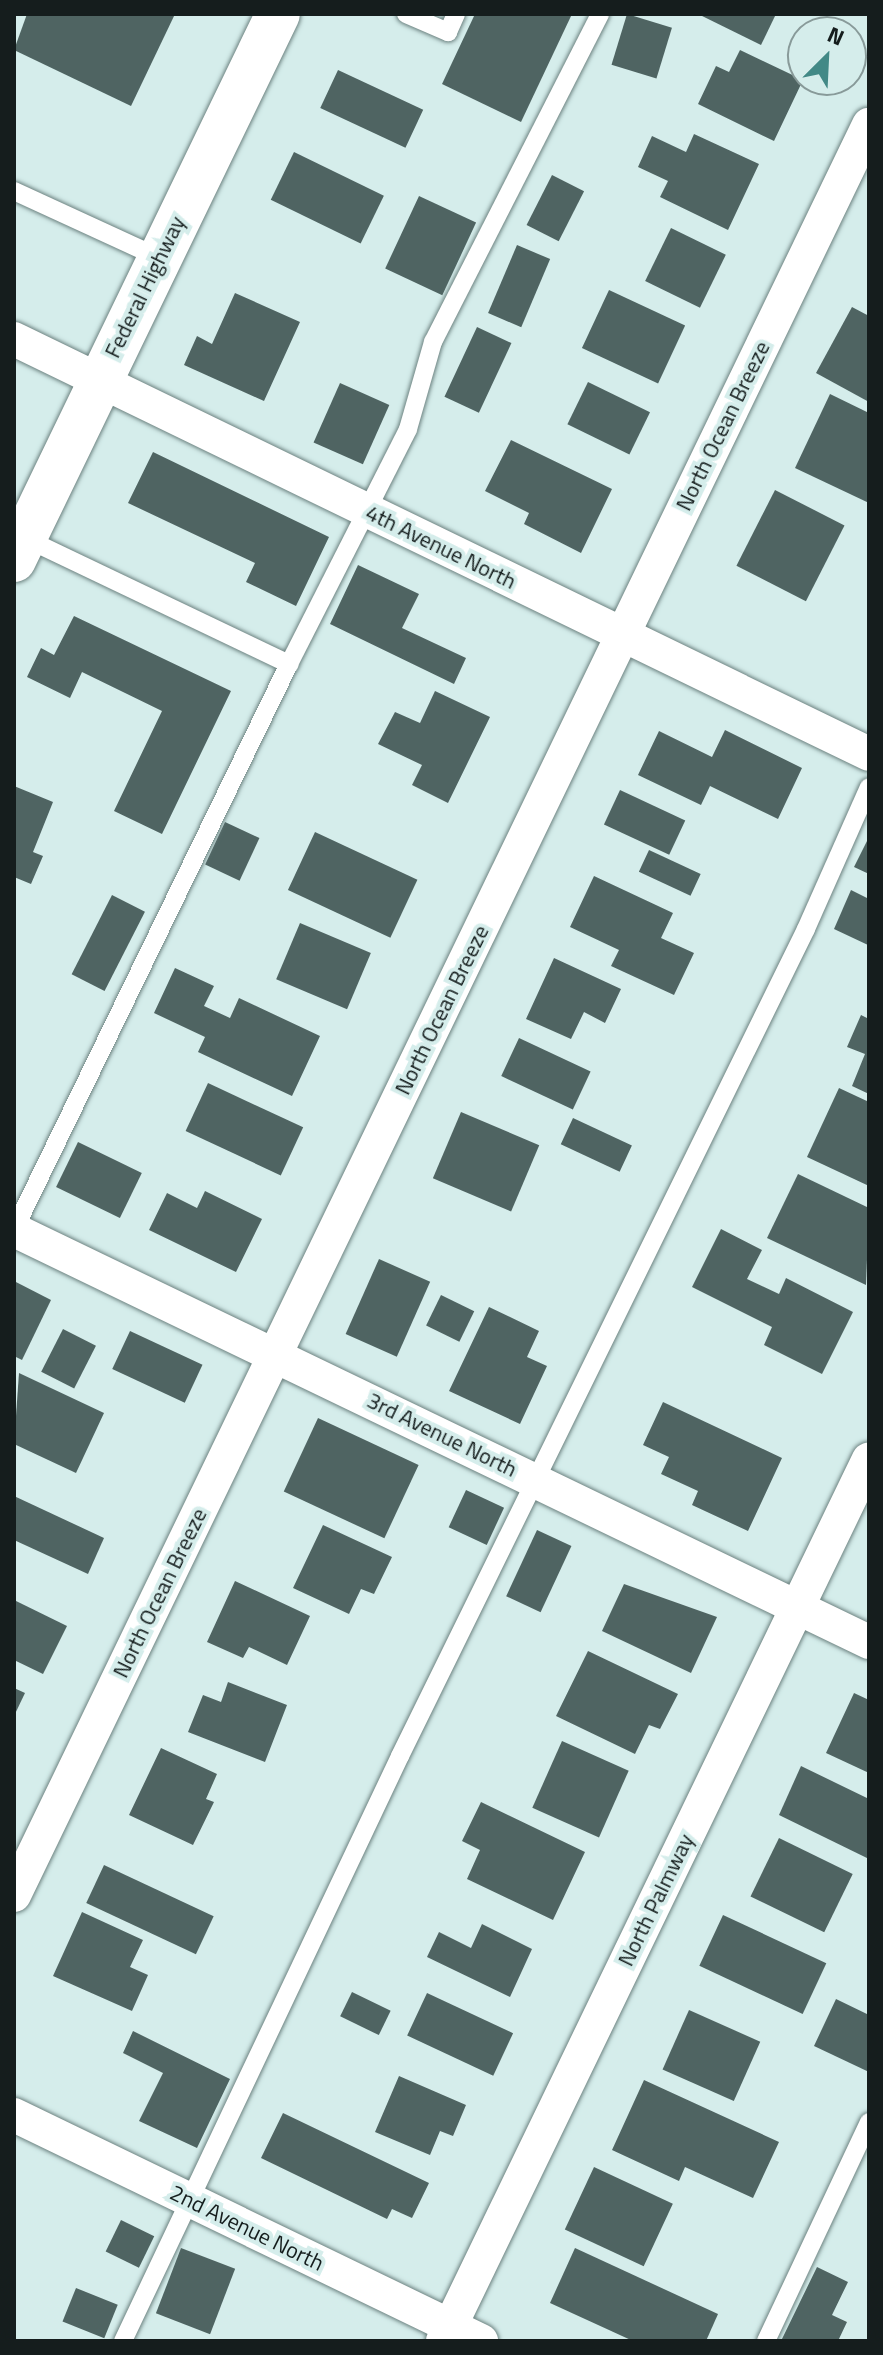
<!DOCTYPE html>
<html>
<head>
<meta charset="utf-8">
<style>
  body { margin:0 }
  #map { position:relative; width:883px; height:2355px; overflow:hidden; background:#d5edeb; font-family:"Titillium Web",sans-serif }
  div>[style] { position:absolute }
  .building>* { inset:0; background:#4f6462; transform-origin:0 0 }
  .roads { filter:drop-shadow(0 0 2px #6c8280) drop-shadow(0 0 2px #6c8280) }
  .lane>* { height:18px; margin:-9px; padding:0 9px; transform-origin:9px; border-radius:9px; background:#fff }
  .street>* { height:34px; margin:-17px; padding:0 17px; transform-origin:17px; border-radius:17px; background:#fff }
  .secondary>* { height:44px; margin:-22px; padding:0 22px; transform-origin:22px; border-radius:22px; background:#fff }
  span { translate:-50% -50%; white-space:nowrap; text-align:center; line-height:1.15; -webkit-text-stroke:8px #d5edeb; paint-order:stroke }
  .street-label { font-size:22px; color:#151d1d }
  .frame { position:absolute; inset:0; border:16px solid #151d1d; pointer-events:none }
  .north { position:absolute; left:787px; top:16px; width:80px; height:80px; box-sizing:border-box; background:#d5edeb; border:2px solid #889a99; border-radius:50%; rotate:24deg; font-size:22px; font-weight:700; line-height:32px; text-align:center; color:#151d1d }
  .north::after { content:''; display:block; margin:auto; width:28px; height:36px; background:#428986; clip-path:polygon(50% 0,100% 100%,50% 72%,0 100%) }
</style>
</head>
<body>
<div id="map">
  <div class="building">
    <div style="clip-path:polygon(27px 14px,175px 14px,131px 106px,14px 50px)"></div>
    <div style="clip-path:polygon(475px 14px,572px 14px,521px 122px,442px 84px)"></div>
    <div style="left:627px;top:14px;width:47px;height:53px;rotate:17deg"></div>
    <div style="clip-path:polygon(698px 14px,776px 14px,761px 45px)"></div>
    <div style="clip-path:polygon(740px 50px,803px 80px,774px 141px,698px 104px,716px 66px,729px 72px)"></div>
    <div style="left:338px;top:70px;width:94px;height:42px;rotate:25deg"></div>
    <div style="clip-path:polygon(694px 134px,759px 164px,728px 230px,660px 197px,668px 181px,638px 167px,652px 136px,686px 152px)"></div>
    <div style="left:294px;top:152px;width:100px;height:53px;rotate:26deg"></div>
    <div style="left:552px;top:175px;width:36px;height:56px;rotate:27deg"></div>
    <div style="left:419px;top:196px;width:63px;height:80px;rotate:25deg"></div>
    <div style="left:671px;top:228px;width:61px;height:59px;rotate:26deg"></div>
    <div style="left:517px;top:245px;width:36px;height:74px;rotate:23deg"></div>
    <div style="left:609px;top:290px;width:84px;height:64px;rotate:25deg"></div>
    <div style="clip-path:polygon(235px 293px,300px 322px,264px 401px,184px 365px,197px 336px,212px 344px)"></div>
    <div style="clip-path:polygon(852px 307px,869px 316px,869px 402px,816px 373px)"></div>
    <div style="left:477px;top:327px;width:38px;height:77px;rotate:25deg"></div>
    <div style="left:588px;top:382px;width:69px;height:47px;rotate:26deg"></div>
    <div style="left:340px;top:383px;width:54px;height:65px;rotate:24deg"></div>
    <div style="clip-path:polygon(830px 394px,869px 413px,869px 503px,795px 468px)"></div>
    <div style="clip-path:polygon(511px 440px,612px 489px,581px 553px,524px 524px,529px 513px,485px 491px)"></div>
    <div style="clip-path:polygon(153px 452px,329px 537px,296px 606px,246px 582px,255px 563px,128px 503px)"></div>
    <div style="left:775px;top:490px;width:78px;height:85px;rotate:27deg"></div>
    <div style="clip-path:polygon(358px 565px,419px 594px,402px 628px,466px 658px,454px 684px,330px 624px)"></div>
    <div style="clip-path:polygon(74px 616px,231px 691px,162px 834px,114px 811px,162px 711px,82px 672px,70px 698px,27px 677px,41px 648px,54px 655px)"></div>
    <div style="clip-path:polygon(435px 691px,490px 717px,448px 803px,412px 785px,422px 765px,378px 744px,395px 712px,420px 723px)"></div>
    <div style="clip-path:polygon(725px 730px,802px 768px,778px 819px,710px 786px,701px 805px,638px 775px,659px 731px,712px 757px)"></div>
    <div style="clip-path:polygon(14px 786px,53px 802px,33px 852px,43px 856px,31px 884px,14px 877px)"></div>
    <div style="left:620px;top:790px;width:72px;height:38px;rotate:25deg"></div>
    <div style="left:225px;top:822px;width:38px;height:47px;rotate:25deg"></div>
    <div style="left:315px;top:832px;width:113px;height:64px;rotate:25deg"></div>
    <div style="clip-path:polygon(869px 837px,869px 874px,854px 867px)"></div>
    <div style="left:649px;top:850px;width:57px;height:24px;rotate:25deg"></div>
    <div style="clip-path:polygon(594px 876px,673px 913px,661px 938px,694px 953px,674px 995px,611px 966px,619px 950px,570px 927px)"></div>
    <div style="clip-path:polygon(851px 890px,869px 899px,868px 945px,834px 929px)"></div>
    <div style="left:112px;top:895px;width:37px;height:89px;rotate:27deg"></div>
    <div style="left:300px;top:923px;width:77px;height:61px;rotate:23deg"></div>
    <div style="clip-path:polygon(554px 958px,621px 989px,605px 1023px,584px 1012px,571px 1039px,526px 1019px)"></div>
    <div style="clip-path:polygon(175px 968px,214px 986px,204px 1006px,230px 1018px,239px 998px,320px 1036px,292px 1096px,198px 1052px,205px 1037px,154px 1013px)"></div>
    <div style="clip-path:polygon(861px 1015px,869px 1019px,869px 1094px,852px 1086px,865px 1054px,847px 1047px)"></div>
    <div style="left:519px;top:1038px;width:79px;height:42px;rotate:25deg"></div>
    <div style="left:208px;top:1083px;width:105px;height:53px;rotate:25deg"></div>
    <div style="clip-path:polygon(839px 1088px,869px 1102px,869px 1186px,807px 1157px)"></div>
    <div style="left:461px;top:1112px;width:85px;height:72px;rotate:23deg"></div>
    <div style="left:573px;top:1118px;width:65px;height:29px;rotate:25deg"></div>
    <div style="left:78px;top:1142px;width:71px;height:50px;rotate:26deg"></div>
    <div style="clip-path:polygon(798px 1174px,869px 1208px,866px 1285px,767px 1238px)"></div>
    <div style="clip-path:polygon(205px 1191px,262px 1219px,236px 1272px,149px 1230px,167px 1193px,197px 1208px)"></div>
    <div style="clip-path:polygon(721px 1229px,762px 1250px,747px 1279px,779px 1294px,786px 1278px,853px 1312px,822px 1374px,764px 1345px,772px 1327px,692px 1287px)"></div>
    <div style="left:379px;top:1259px;width:56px;height:82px;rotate:24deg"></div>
    <div style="clip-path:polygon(14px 1281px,51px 1300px,22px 1360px,14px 1356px)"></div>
    <div style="left:441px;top:1295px;width:37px;height:34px;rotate:26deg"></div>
    <div style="clip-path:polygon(489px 1307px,539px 1331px,527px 1357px,547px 1366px,520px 1424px,449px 1391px)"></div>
    <div style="left:63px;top:1329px;width:37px;height:48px;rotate:27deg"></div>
    <div style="left:130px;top:1331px;width:80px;height:42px;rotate:25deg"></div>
    <div style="clip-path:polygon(19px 1373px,104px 1413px,76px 1473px,14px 1444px)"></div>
    <div style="clip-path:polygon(663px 1402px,782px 1458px,748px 1531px,692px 1505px,698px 1491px,661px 1474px,669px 1457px,643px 1445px)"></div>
    <div style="left:318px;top:1418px;width:111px;height:81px;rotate:25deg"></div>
    <div style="left:466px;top:1490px;width:42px;height:41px;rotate:25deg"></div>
    <div style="clip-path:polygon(14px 1496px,104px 1538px,88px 1574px,14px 1540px)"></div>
    <div style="clip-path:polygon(323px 1525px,392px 1557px,374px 1594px,361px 1589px,349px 1614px,293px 1588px)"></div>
    <div style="left:537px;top:1530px;width:38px;height:73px;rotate:25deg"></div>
    <div style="clip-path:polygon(235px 1581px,310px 1616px,287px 1665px,249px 1647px,243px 1658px,207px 1642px)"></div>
    <div style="clip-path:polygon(624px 1584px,717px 1617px,691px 1673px,602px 1631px)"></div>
    <div style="clip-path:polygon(14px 1600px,67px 1626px,43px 1674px,14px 1660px)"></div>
    <div style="clip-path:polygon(588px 1651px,678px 1694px,660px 1729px,649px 1725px,635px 1754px,556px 1716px)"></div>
    <div style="clip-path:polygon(228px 1682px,287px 1705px,265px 1762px,188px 1732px,203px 1695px,221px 1702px)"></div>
    <div style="clip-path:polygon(14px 1688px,25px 1693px,14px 1716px)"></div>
    <div style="clip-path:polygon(854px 1693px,869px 1700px,869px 1773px,826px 1753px)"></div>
    <div style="left:562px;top:1741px;width:73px;height:73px;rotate:24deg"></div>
    <div style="clip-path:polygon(161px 1748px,217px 1774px,206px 1799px,214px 1802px,193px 1845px,129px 1815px)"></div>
    <div style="clip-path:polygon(801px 1766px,869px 1799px,869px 1859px,779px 1815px)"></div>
    <div style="clip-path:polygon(481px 1802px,585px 1852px,553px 1920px,467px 1879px,480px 1850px,462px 1841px)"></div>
    <div style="left:779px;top:1838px;width:82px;height:65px;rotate:26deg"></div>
    <div style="left:104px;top:1865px;width:121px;height:42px;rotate:25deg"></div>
    <div style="clip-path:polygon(82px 1912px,143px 1940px,130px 1967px,148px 1975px,132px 2011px,53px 1976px)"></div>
    <div style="left:723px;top:1915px;width:114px;height:56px;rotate:25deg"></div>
    <div style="clip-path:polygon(482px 1924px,532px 1949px,510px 1997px,427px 1957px,439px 1932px,471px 1948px)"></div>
    <div style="left:352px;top:1992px;width:43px;height:27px;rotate:26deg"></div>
    <div style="left:427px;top:1993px;width:95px;height:47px;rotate:25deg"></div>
    <div style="clip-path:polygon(836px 1999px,869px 2015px,869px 2072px,814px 2046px)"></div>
    <div style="left:689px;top:2010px;width:78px;height:65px;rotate:24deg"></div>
    <div style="clip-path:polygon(133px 2031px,230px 2079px,197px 2148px,139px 2121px,163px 2073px,123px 2053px)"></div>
    <div style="clip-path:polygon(399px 2076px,466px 2105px,453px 2136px,440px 2131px,430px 2155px,375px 2132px)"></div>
    <div style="clip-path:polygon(644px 2080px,779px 2142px,753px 2198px,685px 2167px,679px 2181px,612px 2150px)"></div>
    <div style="clip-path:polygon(283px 2113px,429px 2183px,412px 2218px,392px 2209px,387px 2219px,261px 2158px)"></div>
    <div style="left:594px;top:2167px;width:87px;height:69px;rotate:25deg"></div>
    <div style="left:121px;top:2220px;width:37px;height:35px;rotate:26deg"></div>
    <div style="left:181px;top:2248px;width:58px;height:70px;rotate:21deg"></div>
    <div style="clip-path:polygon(575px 2248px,718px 2314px,706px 2341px,633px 2341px,550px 2303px)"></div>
    <div style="clip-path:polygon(817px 2267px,848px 2282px,832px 2315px,847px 2322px,838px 2341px,781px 2341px)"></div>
    <div style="left:76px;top:2288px;width:45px;height:36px;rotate:22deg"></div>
  </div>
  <div class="roads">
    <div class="lane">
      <div style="left:406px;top:14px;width:46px;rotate:23.2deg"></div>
      <div style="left:448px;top:32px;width:20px;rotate:-66deg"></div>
      <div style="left:14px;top:191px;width:161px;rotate:24.7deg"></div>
      <div style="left:25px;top:538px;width:293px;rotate:25.5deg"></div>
      <div style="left:289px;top:664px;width:263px;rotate:-63.1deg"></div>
      <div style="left:408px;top:429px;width:91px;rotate:-74deg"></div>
      <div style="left:433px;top:342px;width:368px;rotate:-63deg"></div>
      <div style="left:14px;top:1230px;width:629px;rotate:-64.09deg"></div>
      <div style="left:123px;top:2341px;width:647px;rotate:-64.66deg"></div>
      <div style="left:400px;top:1756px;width:921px;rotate:-63.85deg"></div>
      <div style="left:806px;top:929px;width:155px;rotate:-66.1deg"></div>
      <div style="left:766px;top:2341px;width:242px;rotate:-64.8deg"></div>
    </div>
    <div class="street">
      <div style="left:14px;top:339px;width:950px;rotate:25.89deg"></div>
      <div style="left:14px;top:1230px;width:949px;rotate:25.73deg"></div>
      <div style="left:14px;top:1895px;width:1966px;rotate:-64.22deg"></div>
      <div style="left:14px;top:2115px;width:519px;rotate:25.82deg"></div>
      <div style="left:443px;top:2341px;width:979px;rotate:-64.22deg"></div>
    </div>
    <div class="secondary">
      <div style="left:14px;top:560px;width:606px;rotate:-64.2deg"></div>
    </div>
  </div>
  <div class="street-label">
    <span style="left:145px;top:287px;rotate:-64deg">Federal Highway</span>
    <span style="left:723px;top:426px;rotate:-64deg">North Ocean Breeze</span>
    <span style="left:441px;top:547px;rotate:26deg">4th Avenue North</span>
    <span style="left:442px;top:1010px;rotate:-64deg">North Ocean Breeze</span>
    <span style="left:442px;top:1435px;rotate:26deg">3rd Avenue North</span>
    <span style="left:160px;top:1593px;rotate:-64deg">North Ocean Breeze</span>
    <span style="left:656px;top:1900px;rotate:-64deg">North Palmway</span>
    <span style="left:247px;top:2228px;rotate:26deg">2nd Avenue North</span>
  </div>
  <div class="frame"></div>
  <div class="north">N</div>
</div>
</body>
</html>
